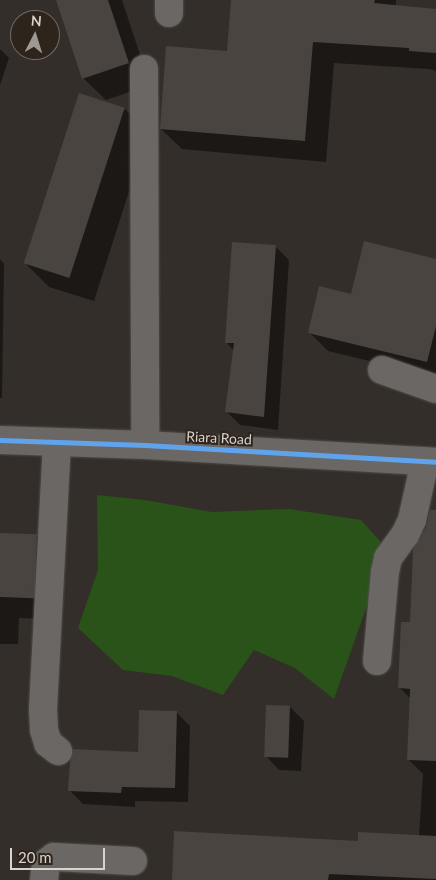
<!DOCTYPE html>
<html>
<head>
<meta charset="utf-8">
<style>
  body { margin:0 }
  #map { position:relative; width:436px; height:880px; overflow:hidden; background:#332e29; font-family:Lato,sans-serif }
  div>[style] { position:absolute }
  .green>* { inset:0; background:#2a531a }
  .shadow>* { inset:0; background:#0007 }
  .building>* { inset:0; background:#494440; transform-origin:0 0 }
  .roads { filter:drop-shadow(0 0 1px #504c47) drop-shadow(0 0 1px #504c47) }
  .minor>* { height:28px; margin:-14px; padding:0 14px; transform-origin:14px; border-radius:14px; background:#6b6764 }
  .cycleway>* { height:5px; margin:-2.5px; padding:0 2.5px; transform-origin:2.5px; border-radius:2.5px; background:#60a3ed }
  span { translate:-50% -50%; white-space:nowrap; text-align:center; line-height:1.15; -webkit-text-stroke:4px #2d241b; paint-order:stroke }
  .street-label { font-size:14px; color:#d9d3ce }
  .north { position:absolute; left:10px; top:10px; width:50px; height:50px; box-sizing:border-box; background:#2d241b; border:1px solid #726a63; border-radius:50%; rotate:5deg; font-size:14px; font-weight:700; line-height:20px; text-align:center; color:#d9d3ce }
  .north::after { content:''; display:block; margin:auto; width:18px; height:22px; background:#9f9994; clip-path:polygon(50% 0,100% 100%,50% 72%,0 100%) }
  .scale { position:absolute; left:10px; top:848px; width:95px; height:22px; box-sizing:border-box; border:2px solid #d9d3ce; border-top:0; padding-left:6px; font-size:15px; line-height:18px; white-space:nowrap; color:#d9d3ce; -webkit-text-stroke:4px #2d241b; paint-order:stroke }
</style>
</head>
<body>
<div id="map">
  <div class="green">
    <div style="clip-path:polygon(97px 495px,145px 500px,212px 512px,289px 509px,361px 520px,387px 549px,334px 699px,295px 668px,254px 650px,223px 695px,172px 676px,123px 670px,78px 628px,98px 570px)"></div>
  </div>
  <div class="shadow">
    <div style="clip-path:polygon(57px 0,122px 0,150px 85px,106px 100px,83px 78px)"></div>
    <div style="clip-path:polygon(232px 0,396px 0,396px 6px,436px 10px,436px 71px,429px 69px,334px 63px,326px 162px,182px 149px,161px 129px,228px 52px)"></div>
    <div style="clip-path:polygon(0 49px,9px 58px,0 85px)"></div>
    <div style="clip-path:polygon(125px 109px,148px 132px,94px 301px,49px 287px,26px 264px)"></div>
    <div style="clip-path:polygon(275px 246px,289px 260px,278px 430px,240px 425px,226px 411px,234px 351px,226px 342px)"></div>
    <div style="clip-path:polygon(0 259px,4px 264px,2px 398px,0 398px)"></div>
    <div style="clip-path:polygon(436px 260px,436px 377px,328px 351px,310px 333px,352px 296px)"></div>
    <div style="clip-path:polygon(0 534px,36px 535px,57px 556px,54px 619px,19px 618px,18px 644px,0 644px)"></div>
    <div style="clip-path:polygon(436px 546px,436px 880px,173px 880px,359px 842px,419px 836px,423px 774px,408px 759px,411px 699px,400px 688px,411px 623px)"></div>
    <div style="clip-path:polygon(290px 707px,304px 721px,301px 771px,279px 770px,266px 756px)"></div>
    <div style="clip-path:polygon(176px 712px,190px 726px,188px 802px,135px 801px,135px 807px,83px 804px,69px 790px,139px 754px)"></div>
  </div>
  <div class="building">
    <div style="clip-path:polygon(56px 0,108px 0,129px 63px,82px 79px)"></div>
    <div style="clip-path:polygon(231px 0,375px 0,374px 3px,436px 9px,436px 53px,409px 51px,409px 48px,313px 42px,305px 141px,160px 129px,166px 46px,227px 51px)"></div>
    <div style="left:79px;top:93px;width:48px;height:179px;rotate:18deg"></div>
    <div style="clip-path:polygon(364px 241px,436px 259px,436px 326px,427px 362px,308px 333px,319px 286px,351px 294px)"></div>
    <div style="clip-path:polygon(232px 242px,276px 245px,264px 417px,225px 412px,234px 343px,225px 343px)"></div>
    <div style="clip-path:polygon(430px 510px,436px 510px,436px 761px,407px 760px,410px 689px,398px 688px,401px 622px,410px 622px,413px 550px,426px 527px)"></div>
    <div style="left:0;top:533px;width:37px;height:64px;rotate:2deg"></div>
    <div style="left:266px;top:705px;width:24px;height:52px;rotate:2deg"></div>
    <div style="clip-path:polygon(139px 710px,177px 711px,175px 788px,122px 787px,121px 793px,68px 791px,70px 761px,73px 749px,138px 752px)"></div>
    <div style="clip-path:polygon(174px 831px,358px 841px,358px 832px,436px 836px,436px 879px,329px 874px,328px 880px,172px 880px)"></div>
  </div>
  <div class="roads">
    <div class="minor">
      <div style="left:169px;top:13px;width:13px;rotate:-90deg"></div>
      <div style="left:144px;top:69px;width:376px;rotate:89.8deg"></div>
      <div style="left:382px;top:370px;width:57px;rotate:19.4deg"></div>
      <div style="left:0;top:440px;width:145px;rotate:2deg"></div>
      <div style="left:145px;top:445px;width:291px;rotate:3.3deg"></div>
      <div style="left:57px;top:442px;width:268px;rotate:93deg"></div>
      <div style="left:43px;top:710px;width:20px;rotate:87deg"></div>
      <div style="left:44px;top:730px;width:14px;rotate:73deg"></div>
      <div style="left:48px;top:743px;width:13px;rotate:39deg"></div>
      <div style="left:377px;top:661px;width:89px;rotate:-84.9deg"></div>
      <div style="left:385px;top:572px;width:14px;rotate:-78deg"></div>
      <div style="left:388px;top:558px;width:29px;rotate:-54deg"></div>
      <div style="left:405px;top:535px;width:17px;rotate:-65deg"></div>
      <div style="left:412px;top:520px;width:60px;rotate:-77.6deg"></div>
      <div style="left:44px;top:880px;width:17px;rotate:-83deg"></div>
      <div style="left:46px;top:863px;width:10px;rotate:-37deg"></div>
      <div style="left:54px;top:857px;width:79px;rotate:2.9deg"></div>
    </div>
  </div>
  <div class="cycleway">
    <div style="left:0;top:440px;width:145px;rotate:2deg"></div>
    <div style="left:145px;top:445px;width:291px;rotate:3.3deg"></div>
  </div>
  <div class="street-label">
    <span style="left:219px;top:438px;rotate:3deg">Riara Road</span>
  </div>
  <div class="north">N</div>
  <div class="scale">20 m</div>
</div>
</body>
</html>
